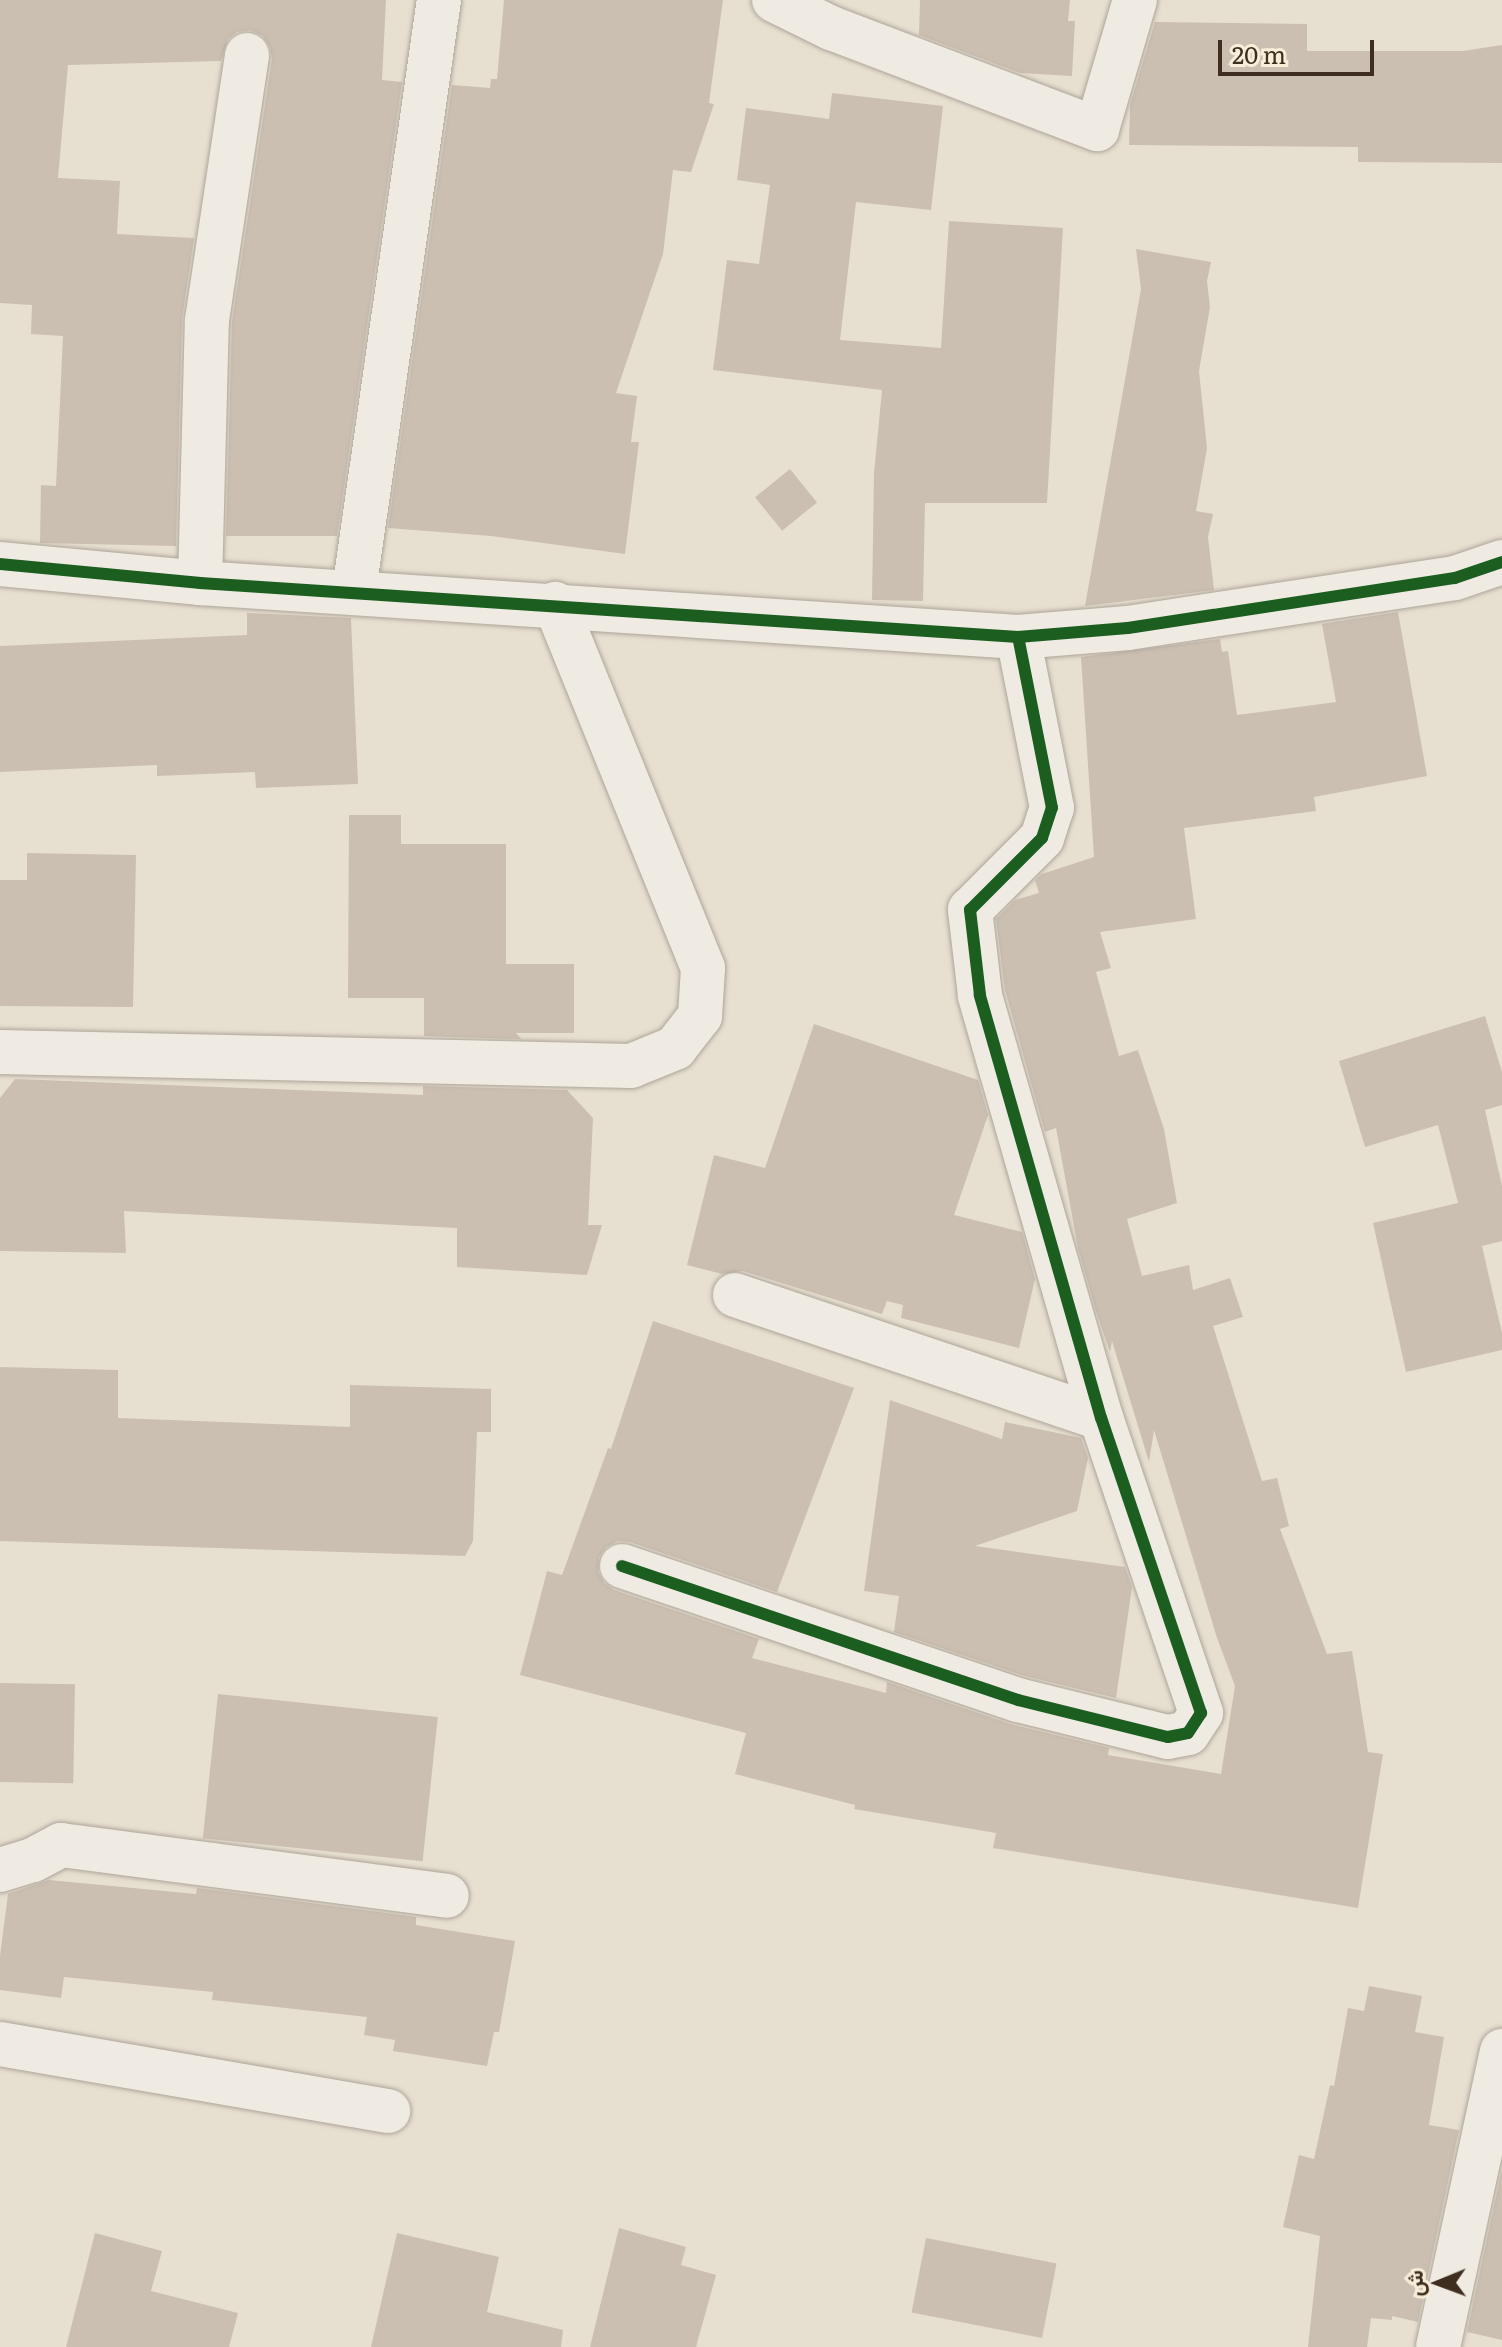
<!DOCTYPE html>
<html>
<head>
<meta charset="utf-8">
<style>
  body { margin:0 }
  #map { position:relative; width:1502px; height:2347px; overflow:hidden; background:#e7e0d1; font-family:Literata,Vazirmatn,serif }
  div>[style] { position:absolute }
  .building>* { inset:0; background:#cbbfb2; transform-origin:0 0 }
  .roads { filter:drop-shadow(0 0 2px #ada599) drop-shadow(0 0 2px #ada599) }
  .minor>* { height:44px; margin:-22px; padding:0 22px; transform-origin:22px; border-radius:22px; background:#efebe3 }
  .cycleway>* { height:12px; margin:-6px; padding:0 6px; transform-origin:6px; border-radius:6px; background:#1b5e20 }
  span { translate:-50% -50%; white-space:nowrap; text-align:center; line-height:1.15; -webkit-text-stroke:6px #f7eed8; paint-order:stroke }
  .north { position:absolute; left:1398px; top:2243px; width:80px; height:80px; -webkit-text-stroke:6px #f7eed8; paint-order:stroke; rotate:269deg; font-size:22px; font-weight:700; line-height:32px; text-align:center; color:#3d2e20 }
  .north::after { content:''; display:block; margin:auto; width:28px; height:36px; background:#3d2e20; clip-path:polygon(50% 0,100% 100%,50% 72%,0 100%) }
  .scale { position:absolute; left:1218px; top:40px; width:156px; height:36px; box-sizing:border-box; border:4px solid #3d2e20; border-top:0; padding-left:10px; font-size:24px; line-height:28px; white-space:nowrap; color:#3d2e20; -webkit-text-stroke:6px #f7eed8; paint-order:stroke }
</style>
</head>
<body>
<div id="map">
  <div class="building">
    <div style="clip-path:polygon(0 0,386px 0,382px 80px,402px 82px,337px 536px,226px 536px,232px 322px,272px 59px,270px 47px,263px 36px,250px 30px,237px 32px,228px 39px,221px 61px,68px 65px,58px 178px,120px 181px,117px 234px,194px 238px,182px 319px,176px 546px,40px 543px,41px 485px,56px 486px,63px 336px,31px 334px,32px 305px,0 303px)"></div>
    <div style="clip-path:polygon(504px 0,723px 0,709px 103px,714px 104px,691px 172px,673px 170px,663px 254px,616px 393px,637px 396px,631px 442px,639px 442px,625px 554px,491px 536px,388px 528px,452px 85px,490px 88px,491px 79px,497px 79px)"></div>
    <div style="clip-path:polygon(920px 0,1070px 0,1068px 21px,1075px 21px,1072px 76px,1020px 73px,919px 35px)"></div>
    <div style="clip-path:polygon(1155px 22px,1307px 24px,1307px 51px,1463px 51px,1502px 45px,1502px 163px,1358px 162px,1358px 147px,1129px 145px,1130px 105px)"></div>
    <div style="clip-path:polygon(832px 93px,943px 106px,931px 210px,856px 202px,840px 340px,941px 348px,949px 221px,1063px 228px,1047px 503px,925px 503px,923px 601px,872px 600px,874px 473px,882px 390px,713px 370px,727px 260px,759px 264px,770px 185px,737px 180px,746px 108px,829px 119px)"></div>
    <div style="clip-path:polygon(1136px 249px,1211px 262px,1207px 281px,1210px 307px,1199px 371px,1207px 448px,1196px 511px,1213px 514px,1208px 537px,1214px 590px,1085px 606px,1141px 289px)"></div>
    <div style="left:790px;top:469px;width:43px;height:45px;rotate:51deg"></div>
    <div style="clip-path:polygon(1398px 612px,1427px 776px,1314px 797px,1316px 811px,1184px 828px,1196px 919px,1100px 932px,1111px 968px,1096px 972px,1119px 1056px,1138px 1050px,1164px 1129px,1177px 1203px,1127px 1219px,1142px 1276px,1189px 1265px,1193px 1290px,1230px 1278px,1243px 1317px,1213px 1326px,1262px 1481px,1277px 1478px,1289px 1526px,1280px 1529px,1327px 1654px,1352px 1651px,1368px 1752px,1383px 1754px,1358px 1908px,993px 1848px,996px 1833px,854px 1809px,855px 1805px,735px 1774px,746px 1733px,520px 1675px,547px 1571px,562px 1575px,608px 1448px,611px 1449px,653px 1321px,854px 1388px,777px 1592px,630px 1542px,618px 1541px,606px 1547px,599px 1557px,598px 1572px,604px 1583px,614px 1590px,759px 1639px,752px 1658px,886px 1693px,887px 1682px,1010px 1724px,1109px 1748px,1108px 1755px,1221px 1774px,1235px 1686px,1217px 1638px,1154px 1430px,1149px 1462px,1112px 1341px,1110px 1352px,1096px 1311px,1078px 1248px,1056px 1128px,1045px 1132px,1005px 990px,996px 919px,1015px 900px,1039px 893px,1035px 880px,1042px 874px,1094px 857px,1081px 657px,1220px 639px,1222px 652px,1228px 651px,1237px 715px,1336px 702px,1322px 624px)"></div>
    <div style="clip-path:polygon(247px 613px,351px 618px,358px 784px,256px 788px,255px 772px,157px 776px,157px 765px,0 772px,0 646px,247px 635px)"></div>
    <div style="clip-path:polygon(349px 815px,401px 815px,401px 844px,506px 844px,506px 964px,574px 964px,574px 1033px,516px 1033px,521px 1039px,424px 1036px,424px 998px,348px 998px)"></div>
    <div style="clip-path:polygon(27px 853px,136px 855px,133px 1007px,0 1006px,0 880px,27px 880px)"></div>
    <div style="clip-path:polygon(1485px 1016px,1502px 1072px,1502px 1105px,1485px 1110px,1502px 1186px,1502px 1241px,1482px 1246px,1502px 1333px,1502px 1350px,1406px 1372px,1373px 1223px,1458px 1203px,1438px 1125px,1365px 1147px,1339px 1061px)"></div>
    <div style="clip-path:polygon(814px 1024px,978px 1080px,988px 1115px,954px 1215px,1022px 1232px,1035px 1279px,1019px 1348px,901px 1318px,903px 1305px,887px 1301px,882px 1314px,743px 1271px,722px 1274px,687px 1265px,714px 1155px,765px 1168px)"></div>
    <div style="clip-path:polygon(15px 1079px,423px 1095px,423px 1086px,567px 1090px,593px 1118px,588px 1225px,602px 1225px,587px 1275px,457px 1267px,457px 1228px,124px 1211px,126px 1253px,0 1251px,0 1098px)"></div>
    <div style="clip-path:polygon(0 1367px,118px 1370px,118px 1418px,350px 1427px,350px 1385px,491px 1389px,491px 1432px,477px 1432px,473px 1541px,465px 1556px,0 1541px)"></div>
    <div style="clip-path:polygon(890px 1400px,1002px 1439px,1005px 1422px,1081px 1438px,1088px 1458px,1077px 1511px,975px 1546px,1125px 1567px,1132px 1587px,1116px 1698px,1025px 1676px,894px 1632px,899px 1596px,864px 1591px)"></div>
    <div style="left:0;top:1683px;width:75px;height:99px;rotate:1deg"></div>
    <div style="left:218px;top:1694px;width:221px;height:145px;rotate:6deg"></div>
    <div style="clip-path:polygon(49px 1880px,196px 1894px,197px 1888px,416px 1917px,416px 1925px,515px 1941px,499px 2032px,494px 2032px,487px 2066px,393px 2051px,395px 2040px,364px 2035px,367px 2017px,212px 2000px,213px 1992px,64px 1977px,61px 1998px,0 1990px,0 1956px,8px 1894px)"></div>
    <div style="clip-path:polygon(1369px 1986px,1422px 1996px,1415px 2032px,1444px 2037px,1429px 2125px,1459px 2130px,1418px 2322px,1392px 2316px,1392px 2320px,1371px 2318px,1367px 2347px,1308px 2347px,1320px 2236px,1283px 2227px,1299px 2155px,1314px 2159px,1330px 2085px,1334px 2086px,1348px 2008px,1364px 2011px)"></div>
    <div style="clip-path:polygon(1502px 2169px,1502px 2340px,1467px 2332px)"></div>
    <div style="clip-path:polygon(619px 2228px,686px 2247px,681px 2265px,716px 2275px,696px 2347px,590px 2347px)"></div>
    <div style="clip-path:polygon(95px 2233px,162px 2251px,151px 2291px,238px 2313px,229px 2347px,66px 2347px)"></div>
    <div style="clip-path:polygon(397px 2233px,499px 2257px,487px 2312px,563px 2330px,561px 2347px,371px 2347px)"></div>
    <div style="left:926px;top:2238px;width:133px;height:76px;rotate:11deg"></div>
  </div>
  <div class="roads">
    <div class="minor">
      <div style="left:774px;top:0;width:64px;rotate:26.2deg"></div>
      <div style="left:831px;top:28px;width:285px;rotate:20.8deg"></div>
      <div style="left:1097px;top:129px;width:134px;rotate:-73.6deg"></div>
      <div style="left:0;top:564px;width:201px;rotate:5.4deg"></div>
      <div style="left:200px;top:583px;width:820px;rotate:3.78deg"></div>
      <div style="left:1018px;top:637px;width:110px;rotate:-4.7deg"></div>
      <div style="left:1128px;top:628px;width:331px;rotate:-8.7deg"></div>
      <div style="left:1455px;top:578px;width:50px;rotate:-18.8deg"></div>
      <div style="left:200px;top:583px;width:263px;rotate:-88.5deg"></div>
      <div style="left:207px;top:320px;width:268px;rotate:-81.4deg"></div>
      <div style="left:354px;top:591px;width:597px;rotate:-81.82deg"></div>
      <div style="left:0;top:1052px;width:631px;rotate:1.27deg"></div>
      <div style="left:631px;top:1066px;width:48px;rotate:-22.2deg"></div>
      <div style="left:675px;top:1048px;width:41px;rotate:-52deg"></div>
      <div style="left:700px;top:1016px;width:48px;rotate:-86.4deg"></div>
      <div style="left:703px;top:968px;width:393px;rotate:-112.1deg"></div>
      <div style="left:735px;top:1295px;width:386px;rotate:18.6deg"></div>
      <div style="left:622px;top:1566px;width:418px;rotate:18.7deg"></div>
      <div style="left:1018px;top:1700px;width:154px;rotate:13.9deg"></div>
      <div style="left:1168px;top:1737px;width:20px;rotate:-11deg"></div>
      <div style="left:1188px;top:1733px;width:24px;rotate:-57deg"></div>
      <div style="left:1201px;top:1713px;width:311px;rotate:-108.7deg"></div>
      <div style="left:1101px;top:1418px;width:440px;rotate:-106deg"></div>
      <div style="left:980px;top:995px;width:86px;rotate:-96.7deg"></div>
      <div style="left:970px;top:910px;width:102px;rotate:-45deg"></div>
      <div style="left:1042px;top:838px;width:32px;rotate:-72deg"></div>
      <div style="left:1052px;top:808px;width:174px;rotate:-101.2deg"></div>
      <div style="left:0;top:1870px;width:34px;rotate:-17deg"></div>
      <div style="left:33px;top:1860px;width:32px;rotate:-28deg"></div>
      <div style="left:61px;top:1845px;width:389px;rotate:7.5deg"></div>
      <div style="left:0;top:2044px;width:394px;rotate:9.8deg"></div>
      <div style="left:1438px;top:2347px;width:303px;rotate:-77.8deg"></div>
    </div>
  </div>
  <div class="cycleway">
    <div style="left:0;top:564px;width:201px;rotate:5.4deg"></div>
    <div style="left:200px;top:583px;width:820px;rotate:3.78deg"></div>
    <div style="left:1018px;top:637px;width:110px;rotate:-4.7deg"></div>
    <div style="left:1128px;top:628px;width:331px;rotate:-8.7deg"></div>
    <div style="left:1455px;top:578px;width:50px;rotate:-18.8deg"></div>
    <div style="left:622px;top:1566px;width:418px;rotate:18.7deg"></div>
    <div style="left:1018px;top:1700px;width:154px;rotate:13.9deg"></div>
    <div style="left:1168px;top:1737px;width:20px;rotate:-11deg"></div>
    <div style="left:1188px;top:1733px;width:24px;rotate:-57deg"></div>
    <div style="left:1201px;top:1713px;width:311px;rotate:-108.7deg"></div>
    <div style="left:1101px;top:1418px;width:440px;rotate:-106deg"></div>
    <div style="left:980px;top:995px;width:86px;rotate:-96.7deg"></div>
    <div style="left:970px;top:910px;width:102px;rotate:-45deg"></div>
    <div style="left:1042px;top:838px;width:32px;rotate:-72deg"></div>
    <div style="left:1052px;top:808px;width:174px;rotate:-101.2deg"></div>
  </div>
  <div class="north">ش</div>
  <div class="scale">20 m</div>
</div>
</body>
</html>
